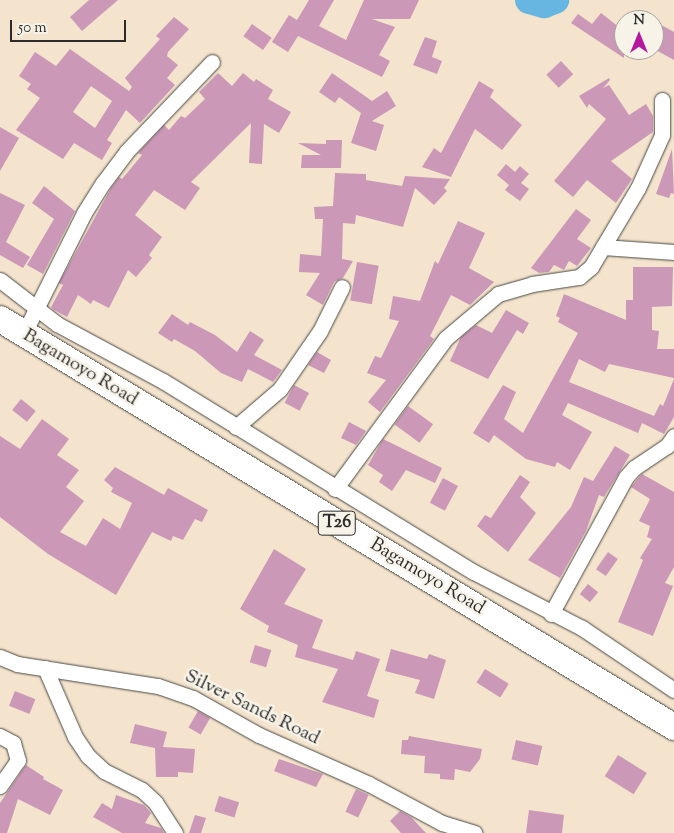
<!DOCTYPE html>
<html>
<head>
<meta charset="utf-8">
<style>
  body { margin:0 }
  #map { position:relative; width:674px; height:833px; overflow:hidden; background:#f4e4cd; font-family:"Sorts Mill Goudy",serif }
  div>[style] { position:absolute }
  .river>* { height:28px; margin:-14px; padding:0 14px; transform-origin:14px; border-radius:14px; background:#67b5e1 }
  .building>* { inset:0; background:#cb98b7; transform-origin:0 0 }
  .roads { filter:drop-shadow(0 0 1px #494743) drop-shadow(0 0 1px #494743) }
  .street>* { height:15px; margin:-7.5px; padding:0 7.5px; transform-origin:7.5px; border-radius:7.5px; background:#fff }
  .highway>* { height:26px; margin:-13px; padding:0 13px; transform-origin:13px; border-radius:13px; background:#fff }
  span { translate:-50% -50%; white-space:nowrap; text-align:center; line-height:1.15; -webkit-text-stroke:5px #f7f3e8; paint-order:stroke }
  .shield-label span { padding:1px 4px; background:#f7f3e8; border:1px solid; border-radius:4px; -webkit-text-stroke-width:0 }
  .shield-label { font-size:18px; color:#2b2b2b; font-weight:700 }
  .street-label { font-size:19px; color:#2b2b2b }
  .north { position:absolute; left:614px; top:10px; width:50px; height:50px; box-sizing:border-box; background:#f7f3e8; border:1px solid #a5a39c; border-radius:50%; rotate:0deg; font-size:14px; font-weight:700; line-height:20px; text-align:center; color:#2b2b2b }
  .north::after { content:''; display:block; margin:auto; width:18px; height:22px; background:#b5179e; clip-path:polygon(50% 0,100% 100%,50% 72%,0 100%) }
  .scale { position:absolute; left:10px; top:20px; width:116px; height:22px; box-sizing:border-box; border:2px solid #2b2b2b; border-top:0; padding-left:6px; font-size:15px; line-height:18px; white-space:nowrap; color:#2b2b2b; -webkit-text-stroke:4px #f7f3e8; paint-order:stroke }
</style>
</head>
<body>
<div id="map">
  <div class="river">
    <div style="left:529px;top:0;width:16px;rotate:15deg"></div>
    <div style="left:544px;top:4px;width:12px;rotate:-20deg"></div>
  </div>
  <div class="building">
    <div style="clip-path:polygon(89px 0,118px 0,82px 31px,70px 17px)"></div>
    <div style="clip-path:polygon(309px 0,334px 0,319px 26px,346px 40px,364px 0,419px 0,410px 19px,372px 19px,395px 27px,379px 55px,390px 61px,382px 77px,298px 36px,288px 52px,272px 42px,289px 15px,297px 20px)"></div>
    <div style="clip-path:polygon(601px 13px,624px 31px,624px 58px,571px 23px,578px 14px,592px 24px)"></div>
    <div style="clip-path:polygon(evenodd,174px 17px,189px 29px,168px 52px,167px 56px,178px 65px,167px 78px,175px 85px,140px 123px,126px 110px,107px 140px,112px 143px,102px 160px,74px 143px,63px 159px,16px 130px,40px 98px,27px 89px,31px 84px,19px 76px,35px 52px,56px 66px,70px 49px,129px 91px,132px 87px,125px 78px,160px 39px,156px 36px,174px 17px,91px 86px,112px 101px,95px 128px,73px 112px,91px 86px)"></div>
    <div style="clip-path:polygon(654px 21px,674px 32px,674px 60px,654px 49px)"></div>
    <div style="left:252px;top:24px;width:24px;height:15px;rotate:35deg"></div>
    <div style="clip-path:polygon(425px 37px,437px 41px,432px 57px,442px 61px,437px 74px,413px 65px)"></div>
    <div style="left:561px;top:61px;width:18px;height:20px;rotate:47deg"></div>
    <div style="clip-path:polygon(218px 73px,232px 86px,243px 73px,254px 82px,256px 79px,273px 90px,268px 99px,291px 112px,279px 133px,264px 124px,262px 164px,249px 163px,251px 123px,191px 182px,200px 188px,185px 210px,154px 190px,135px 215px,162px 237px,149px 255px,152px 258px,136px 277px,128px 270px,109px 308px,93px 300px,91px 304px,78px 295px,67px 317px,54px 310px,51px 307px,63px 285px,59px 283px,111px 188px,119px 177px,122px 179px,142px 155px,138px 153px,164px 125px,169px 130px,181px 116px,185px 118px,205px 99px,199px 92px)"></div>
    <div style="clip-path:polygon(332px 73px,372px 101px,387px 91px,396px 106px,372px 121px,384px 125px,376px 151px,351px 143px,361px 113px,339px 97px,335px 103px,319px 92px)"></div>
    <div style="clip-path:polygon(609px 78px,610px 80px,603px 88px,609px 85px,629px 115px,646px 104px,653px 116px,653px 132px,611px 161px,632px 179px,616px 203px,587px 180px,573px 197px,554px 181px,606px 119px,589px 104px,587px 108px,579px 96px)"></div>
    <div style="clip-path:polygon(479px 81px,494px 90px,490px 97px,522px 125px,502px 150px,475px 129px,451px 177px,422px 167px,434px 148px,441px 153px)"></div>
    <div style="clip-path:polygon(0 127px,19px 138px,0 171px)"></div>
    <div style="clip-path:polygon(326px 140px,342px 140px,341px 168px,301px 168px,302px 155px,321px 155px,298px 143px,326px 144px)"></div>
    <div style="clip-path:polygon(672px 149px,674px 194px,671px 193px,669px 198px,656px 194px)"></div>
    <div style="clip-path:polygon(506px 164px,515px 172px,520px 166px,529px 174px,521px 183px,529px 189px,520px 201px,505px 190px,509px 185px,497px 175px)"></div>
    <div style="clip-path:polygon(335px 173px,366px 174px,366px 180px,402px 186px,405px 176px,450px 179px,444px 188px,447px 191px,434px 205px,415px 188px,403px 227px,356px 215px,355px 224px,343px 223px,342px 259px,353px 261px,343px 278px,334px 282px,323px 305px,306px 295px,320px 273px,299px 272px,300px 254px,321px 256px,323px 219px,315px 219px,314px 207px,333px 206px)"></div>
    <div style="clip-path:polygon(44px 186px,75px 211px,43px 274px,27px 265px,54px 219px,32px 203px)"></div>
    <div style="clip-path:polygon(0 193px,25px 205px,6px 242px,30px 257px,23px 268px,0 255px)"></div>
    <div style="clip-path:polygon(576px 209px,591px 220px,577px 239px,591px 248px,577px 266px,569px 261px,564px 270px,554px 265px,549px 272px,539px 273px,531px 268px)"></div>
    <div style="clip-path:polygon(458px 221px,485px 233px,469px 268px,494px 282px,470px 305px,451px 295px,430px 336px,434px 339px,380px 412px,368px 402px,386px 380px,367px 373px,375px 356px,381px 358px,399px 321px,389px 319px,393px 296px,420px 301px,435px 261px,438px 264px)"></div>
    <div style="left:357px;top:262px;width:22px;height:39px;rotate:10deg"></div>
    <div style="clip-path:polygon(633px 267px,673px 267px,672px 306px,652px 307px,652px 330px,659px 331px,657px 349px,674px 349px,674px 378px,609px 364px,605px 372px,579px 359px,569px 382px,654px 416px,660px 404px,663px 406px,674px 379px,674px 417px,664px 434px,642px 423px,638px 433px,568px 403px,562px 415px,592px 432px,570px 470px,557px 462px,555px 467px,526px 459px,494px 435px,489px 443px,473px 433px,503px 385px,516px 392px,504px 419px,523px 433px,578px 333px,558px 322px,560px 318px,556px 316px,564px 294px,626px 320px,626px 300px,633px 300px)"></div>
    <div style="clip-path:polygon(506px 310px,529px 323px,523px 334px,517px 330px,488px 379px,450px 361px,461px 337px,476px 325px,492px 333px)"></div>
    <div style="clip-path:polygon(172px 314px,188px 325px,190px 322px,215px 335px,237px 352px,250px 331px,264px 340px,254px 355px,282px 370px,273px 382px,248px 369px,242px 382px,221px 373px,195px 351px,174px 339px,172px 342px,158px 333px)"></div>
    <div style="clip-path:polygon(317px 352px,331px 360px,324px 373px,308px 365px)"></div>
    <div style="left:294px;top:385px;width:17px;height:20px;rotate:28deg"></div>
    <div style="left:21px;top:399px;width:19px;height:14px;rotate:39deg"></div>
    <div style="left:408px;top:406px;width:31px;height:23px;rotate:36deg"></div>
    <div style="clip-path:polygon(42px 419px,69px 439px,57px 455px,79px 470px,66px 487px,84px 501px,60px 532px,86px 546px,103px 518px,120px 529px,132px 503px,111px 492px,113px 488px,104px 480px,115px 467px,164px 495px,168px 488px,208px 510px,202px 522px,195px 519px,183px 540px,173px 536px,171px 541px,152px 532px,116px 595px,48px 554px,0 517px,0 436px,20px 449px)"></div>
    <div style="clip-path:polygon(349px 422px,366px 431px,356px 445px,341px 438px)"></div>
    <div style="clip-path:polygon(383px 439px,442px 468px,435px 483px,406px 470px,392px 491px,379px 482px,383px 475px,368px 465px)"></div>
    <div style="clip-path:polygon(615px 446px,630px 455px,604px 497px,599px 495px,586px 531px,560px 578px,528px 560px,571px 507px,584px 477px,593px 481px)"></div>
    <div style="clip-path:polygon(642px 474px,674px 492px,674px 567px,665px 583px,673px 586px,653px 636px,618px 622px,643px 560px,640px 558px,652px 539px,647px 537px,650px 526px,639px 521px,650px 499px,631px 487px)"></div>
    <div style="clip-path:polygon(520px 475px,530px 482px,520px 497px,536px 513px,508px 552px,477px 526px,485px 515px,491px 518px)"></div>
    <div style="left:443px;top:478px;width:17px;height:28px;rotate:28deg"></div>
    <div style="clip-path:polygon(274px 549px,306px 569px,284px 604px,323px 620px,312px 648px,353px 660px,356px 651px,380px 659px,367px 696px,379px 700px,374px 718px,322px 702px,338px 669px,295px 657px,298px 645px,267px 632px,269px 626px,240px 609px)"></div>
    <div style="left:608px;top:552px;width:12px;height:21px;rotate:35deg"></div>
    <div style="left:588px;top:584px;width:13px;height:13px;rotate:39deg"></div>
    <div style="left:255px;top:645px;width:17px;height:18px;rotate:17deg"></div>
    <div style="clip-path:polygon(391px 649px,427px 659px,429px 654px,446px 660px,434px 699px,415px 693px,420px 680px,385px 671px)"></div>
    <div style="left:485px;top:669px;width:28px;height:16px;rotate:32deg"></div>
    <div style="left:15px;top:691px;width:22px;height:16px;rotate:22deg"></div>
    <div style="left:198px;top:711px;width:14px;height:19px;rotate:30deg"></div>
    <div style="clip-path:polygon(135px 724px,167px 732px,163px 747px,195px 749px,193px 773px,178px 772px,178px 777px,156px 777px,155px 748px,130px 743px)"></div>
    <div style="clip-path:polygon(409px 736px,482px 749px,480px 759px,470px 772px,455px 769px,454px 780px,440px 779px,440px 774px,424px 773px,425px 756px,401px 754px,402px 740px,408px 740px)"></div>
    <div style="left:516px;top:740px;width:27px;height:20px;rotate:13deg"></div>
    <div style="left:618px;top:755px;width:34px;height:25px;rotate:32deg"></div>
    <div style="clip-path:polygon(279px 759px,323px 774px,316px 787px,274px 771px)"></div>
    <div style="clip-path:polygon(26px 765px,44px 777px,43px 779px,63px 790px,50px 815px,18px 799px,7px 833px,0 833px,0 803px)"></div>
    <div style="left:356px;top:789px;width:14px;height:25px;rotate:25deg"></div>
    <div style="clip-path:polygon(116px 795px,144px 805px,151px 813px,145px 823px,161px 828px,164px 833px,122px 833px,93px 817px,102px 803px,112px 809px)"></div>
    <div style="left:219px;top:796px;width:21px;height:16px;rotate:17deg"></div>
    <div style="clip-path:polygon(529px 810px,564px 815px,562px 833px,526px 833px)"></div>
    <div style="clip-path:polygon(400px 811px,411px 817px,426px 833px,401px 833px,390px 821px)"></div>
    <div style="clip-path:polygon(195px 815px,206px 818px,201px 833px,189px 833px)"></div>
  </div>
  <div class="roads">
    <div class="street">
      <div style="left:603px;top:247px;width:71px;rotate:4deg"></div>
      <div style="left:0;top:280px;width:72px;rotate:37.7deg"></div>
      <div style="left:57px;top:324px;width:120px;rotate:28.3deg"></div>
      <div style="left:163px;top:381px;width:365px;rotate:31.6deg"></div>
      <div style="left:474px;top:572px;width:122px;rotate:27.4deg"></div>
      <div style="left:582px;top:628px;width:111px;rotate:34deg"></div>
      <div style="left:24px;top:333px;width:134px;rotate:-63.4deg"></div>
      <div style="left:84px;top:213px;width:36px;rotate:-58deg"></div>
      <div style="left:103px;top:183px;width:40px;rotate:-53deg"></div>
      <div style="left:127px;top:151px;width:123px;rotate:-46.3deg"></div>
      <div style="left:236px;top:427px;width:58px;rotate:-40.8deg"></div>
      <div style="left:280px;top:389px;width:70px;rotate:-55.4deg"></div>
      <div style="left:320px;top:331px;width:49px;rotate:-63.4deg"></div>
      <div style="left:335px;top:489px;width:187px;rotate:-53.7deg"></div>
      <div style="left:446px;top:338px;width:68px;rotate:-40.2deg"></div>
      <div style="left:498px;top:294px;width:35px;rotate:-16deg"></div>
      <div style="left:532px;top:284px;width:48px;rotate:-8.5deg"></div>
      <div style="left:579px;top:277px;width:16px;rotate:-40deg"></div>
      <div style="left:591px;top:267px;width:92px;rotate:-59.3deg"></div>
      <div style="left:638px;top:188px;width:58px;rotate:-65.6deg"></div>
      <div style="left:662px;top:135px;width:35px;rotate:-90deg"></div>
      <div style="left:551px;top:614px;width:156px;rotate:-61.3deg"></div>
      <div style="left:626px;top:477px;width:12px;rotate:-48deg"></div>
      <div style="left:634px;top:468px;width:40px;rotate:-34deg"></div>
      <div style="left:667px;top:446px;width:12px;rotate:-55deg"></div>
      <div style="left:0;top:657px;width:18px;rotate:22deg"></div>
      <div style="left:17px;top:664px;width:143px;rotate:8.9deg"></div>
      <div style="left:158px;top:686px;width:37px;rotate:19deg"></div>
      <div style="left:193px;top:698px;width:76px;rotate:29.3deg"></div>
      <div style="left:259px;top:735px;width:120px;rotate:24deg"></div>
      <div style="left:369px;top:784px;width:83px;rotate:28.1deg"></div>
      <div style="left:442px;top:823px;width:34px;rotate:17deg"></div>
      <div style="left:45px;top:668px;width:75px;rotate:66.5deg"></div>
      <div style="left:75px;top:737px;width:23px;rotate:56deg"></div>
      <div style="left:88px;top:756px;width:22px;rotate:43deg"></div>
      <div style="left:104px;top:771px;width:42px;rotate:26.6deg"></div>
      <div style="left:142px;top:790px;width:18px;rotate:43deg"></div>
      <div style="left:155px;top:802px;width:37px;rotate:57deg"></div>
      <div style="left:0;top:736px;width:15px;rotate:28deg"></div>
      <div style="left:13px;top:743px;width:18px;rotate:74deg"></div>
      <div style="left:18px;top:760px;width:32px;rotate:125deg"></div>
    </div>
    <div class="highway">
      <div style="left:0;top:319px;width:788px;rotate:31.19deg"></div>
    </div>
  </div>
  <div class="shield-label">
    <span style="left:337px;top:523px">T26</span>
  </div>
  <div class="street-label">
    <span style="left:80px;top:368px;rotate:31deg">Bagamoyo Road</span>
    <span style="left:427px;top:577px;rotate:31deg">Bagamoyo Road</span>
    <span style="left:252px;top:708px;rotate:26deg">Silver Sands Road</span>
  </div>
  <div class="north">N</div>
  <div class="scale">50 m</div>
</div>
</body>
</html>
